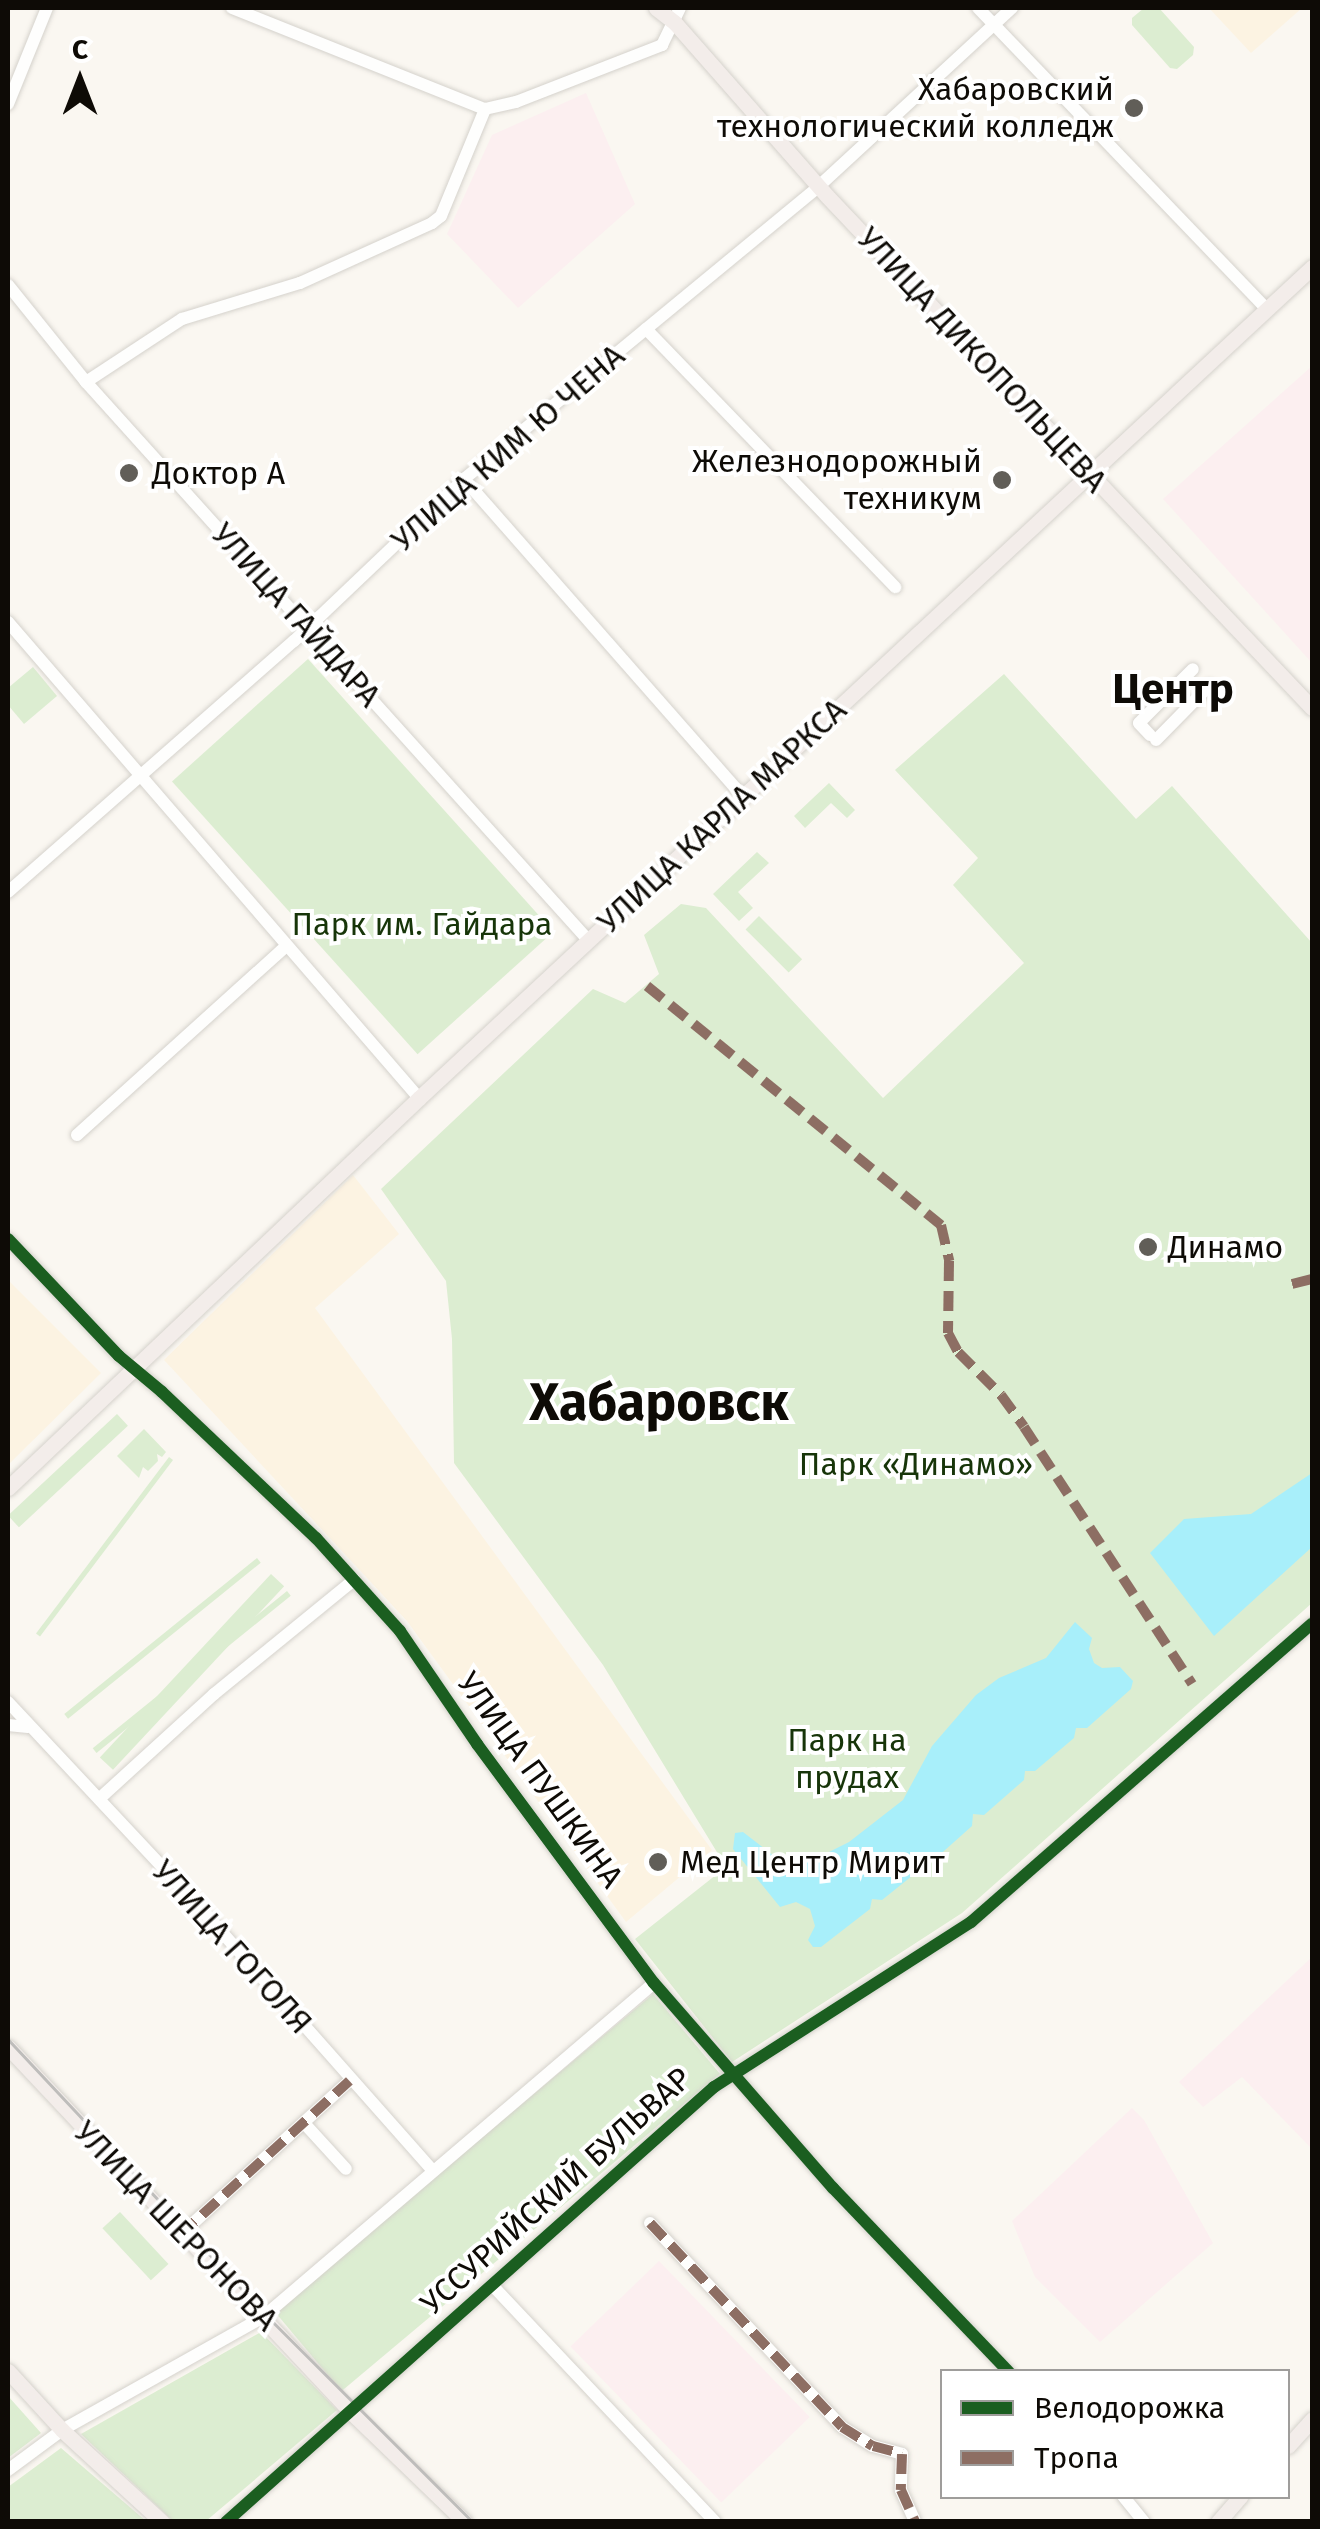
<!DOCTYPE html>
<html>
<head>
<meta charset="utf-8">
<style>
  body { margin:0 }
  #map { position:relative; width:1320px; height:2529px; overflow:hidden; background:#faf7f1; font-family:"Fira Sans",sans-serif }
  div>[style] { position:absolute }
  .built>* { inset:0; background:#fcf3e2 }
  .education>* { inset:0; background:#fceff0; transform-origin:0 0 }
  .green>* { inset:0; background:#dcedd1; transform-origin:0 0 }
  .water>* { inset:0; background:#a8effa }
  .roads { filter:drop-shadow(0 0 2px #d5d2cc) drop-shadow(0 0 2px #d5d2cc) }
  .minor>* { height:12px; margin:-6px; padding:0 6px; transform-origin:6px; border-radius:6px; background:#fefefd }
  .major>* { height:15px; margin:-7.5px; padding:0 7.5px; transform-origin:7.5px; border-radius:7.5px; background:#f3edea }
  .tram>* { height:2.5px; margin:-1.25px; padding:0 1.25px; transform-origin:1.25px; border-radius:1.25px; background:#bebdbb }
  .quiet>* { height:10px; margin-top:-5px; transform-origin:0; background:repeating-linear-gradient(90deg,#8d6e63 0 20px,transparent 0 30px) }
  .cycleway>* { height:12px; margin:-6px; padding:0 6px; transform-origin:6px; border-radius:6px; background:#1b5e20 }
  .dots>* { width:28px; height:28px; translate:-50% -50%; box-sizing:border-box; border:5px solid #fff; border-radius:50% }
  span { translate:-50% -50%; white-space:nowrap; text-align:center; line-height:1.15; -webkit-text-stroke:8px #fff; paint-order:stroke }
  .poi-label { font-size:32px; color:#0e0b06 }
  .right { translate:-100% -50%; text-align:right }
  .left { translate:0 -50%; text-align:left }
  .street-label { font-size:32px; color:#0e0b06 }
  .park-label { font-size:32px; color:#173509 }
  .district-label { font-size:42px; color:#0e0b06; font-weight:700 }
  .town-label { font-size:52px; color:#0e0b06; font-weight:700 }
  .frame { position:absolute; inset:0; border:10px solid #0e0b06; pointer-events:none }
  .legend { position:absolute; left:940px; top:2369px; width:350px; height:130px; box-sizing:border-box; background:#fff; border:2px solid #9f9d9b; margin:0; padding:12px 18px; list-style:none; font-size:30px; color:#0e0b06 }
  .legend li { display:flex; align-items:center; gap:20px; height:50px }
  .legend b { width:50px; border:2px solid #9f9d9b }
  .north { position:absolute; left:30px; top:30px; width:100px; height:100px; -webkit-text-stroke:8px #fff; paint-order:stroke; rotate:0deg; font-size:28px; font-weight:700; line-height:40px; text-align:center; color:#0e0b06 }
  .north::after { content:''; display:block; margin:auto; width:35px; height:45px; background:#0e0b06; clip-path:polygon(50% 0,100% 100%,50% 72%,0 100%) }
</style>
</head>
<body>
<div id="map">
  <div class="built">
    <div style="clip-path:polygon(1209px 8px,1302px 8px,1251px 53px)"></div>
    <div style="clip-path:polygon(353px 1175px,399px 1234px,315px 1308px,712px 1850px,626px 1922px,407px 1621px,164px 1360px)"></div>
    <div style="clip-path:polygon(8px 1280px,101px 1373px,8px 1465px)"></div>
  </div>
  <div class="education">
    <div style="clip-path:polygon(586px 93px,635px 204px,518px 308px,447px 234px,492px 135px)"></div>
    <div style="clip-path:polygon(1312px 366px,1312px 663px,1163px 499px)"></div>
    <div style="clip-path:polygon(1312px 1957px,1312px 2149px,1242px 2077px,1203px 2107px,1179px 2082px)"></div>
    <div style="clip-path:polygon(1132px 2108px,1144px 2120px,1213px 2243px,1100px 2342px,1035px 2277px,1012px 2221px)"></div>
    <div style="left:659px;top:2261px;width:217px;height:123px;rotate:46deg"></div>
  </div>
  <div class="green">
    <div style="clip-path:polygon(1144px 8px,1159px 8px,1194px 47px,1193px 55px,1177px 69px,1170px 68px,1132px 25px,1132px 18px)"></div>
    <div style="left:308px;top:659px;width:367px;height:183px;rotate:48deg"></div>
    <div style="clip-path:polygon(33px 667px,57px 696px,24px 724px,8px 705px,8px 688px)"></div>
    <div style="clip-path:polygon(1004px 674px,1136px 819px,1172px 786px,1312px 943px,1312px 1603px,962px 1913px,732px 2062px,635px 1939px,726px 1867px,603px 1665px,454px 1463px,452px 1339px,446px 1281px,381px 1189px,593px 989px,625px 1003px,659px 974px,644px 935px,681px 904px,706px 908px,883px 1098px,1024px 963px,953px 885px,978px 858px,895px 770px)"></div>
    <div style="clip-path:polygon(829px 783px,855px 810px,847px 818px,831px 803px,805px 828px,794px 816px)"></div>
    <div style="clip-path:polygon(757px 852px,769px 863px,738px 892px,753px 908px,739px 921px,713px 894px)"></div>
    <div style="left:759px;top:916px;width:61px;height:19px;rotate:45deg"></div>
    <div style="left:117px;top:1414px;width:16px;height:149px;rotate:47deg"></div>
    <div style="clip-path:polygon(144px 1429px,166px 1452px,162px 1457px,157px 1454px,158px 1461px,148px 1471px,143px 1467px,139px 1478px,117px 1456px)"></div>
    <div style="left:169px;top:1457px;width:5px;height:221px;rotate:37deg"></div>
    <div style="left:257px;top:1558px;width:6px;height:248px;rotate:51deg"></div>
    <div style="left:271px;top:1574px;width:18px;height:251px;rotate:43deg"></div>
    <div style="left:287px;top:1591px;width:6px;height:250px;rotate:51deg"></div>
    <div style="left:653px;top:1994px;width:104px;height:494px;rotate:50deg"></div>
    <div style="left:120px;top:2212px;width:71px;height:24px;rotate:47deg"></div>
    <div style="clip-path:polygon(261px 2332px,337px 2410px,206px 2521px,173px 2521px,81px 2434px)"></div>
    <div style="clip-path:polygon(8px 2396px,41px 2433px,8px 2458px)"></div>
    <div style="clip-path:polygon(61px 2448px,146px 2521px,8px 2521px,8px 2487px)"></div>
  </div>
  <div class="water">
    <div style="clip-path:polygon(1312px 1473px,1312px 1547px,1214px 1636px,1150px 1553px,1184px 1519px,1251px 1514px)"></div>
    <div style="clip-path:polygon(1075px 1622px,1092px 1638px,1089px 1649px,1094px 1663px,1102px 1668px,1120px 1667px,1133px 1681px,1131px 1689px,1087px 1728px,1076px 1728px,1074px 1738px,1035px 1771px,1025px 1771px,1024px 1780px,984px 1815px,973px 1814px,972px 1826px,935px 1859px,924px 1857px,922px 1868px,882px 1900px,872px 1899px,870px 1909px,821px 1947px,813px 1947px,808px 1940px,815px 1926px,810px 1909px,796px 1902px,780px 1907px,733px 1849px,735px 1833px,743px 1832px,774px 1856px,786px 1859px,823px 1855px,849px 1842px,903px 1800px,932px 1746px,976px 1695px,999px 1678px,1046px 1658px)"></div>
  </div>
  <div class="roads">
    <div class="minor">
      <div style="left:232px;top:8px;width:272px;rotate:21.8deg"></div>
      <div style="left:978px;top:8px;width:414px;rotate:46.2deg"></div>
      <div style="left:8px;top:104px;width:104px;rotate:-67.9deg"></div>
      <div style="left:8px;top:285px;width:124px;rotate:51.2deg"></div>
      <div style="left:86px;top:382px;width:752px;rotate:48.02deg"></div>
      <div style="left:646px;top:329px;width:359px;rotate:46deg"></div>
      <div style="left:86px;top:382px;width:115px;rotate:-33.3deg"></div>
      <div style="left:182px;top:319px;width:123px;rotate:-17deg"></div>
      <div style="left:300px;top:283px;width:145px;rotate:-24.4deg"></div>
      <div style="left:432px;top:223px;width:11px;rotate:-38deg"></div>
      <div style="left:441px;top:216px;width:116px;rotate:-67.6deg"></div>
      <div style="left:485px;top:109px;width:32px;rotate:-13deg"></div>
      <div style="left:516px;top:102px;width:157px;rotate:-21.3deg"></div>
      <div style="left:662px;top:45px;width:41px;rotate:-64.1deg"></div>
      <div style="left:464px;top:479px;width:423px;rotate:48.7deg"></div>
      <div style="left:8px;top:622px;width:629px;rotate:49.19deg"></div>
      <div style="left:1150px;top:735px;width:16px;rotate:-133deg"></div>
      <div style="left:1139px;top:723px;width:76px;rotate:-45deg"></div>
      <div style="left:1156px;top:740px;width:76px;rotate:-45.5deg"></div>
      <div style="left:8px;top:892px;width:381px;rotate:-41.3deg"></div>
      <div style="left:294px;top:641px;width:235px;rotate:-43.6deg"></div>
      <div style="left:464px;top:479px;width:460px;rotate:-39.5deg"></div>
      <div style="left:819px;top:186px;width:263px;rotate:-42.7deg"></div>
      <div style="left:77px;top:1135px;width:282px;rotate:-42.1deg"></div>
      <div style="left:8px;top:1239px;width:161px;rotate:46.5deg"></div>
      <div style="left:119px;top:1356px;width:56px;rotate:39.9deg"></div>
      <div style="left:162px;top:1392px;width:212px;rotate:43.5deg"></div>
      <div style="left:316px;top:1538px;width:125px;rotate:47.9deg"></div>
      <div style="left:400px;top:1631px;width:137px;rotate:55.7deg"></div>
      <div style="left:477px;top:1744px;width:297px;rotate:53.5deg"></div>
      <div style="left:654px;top:1983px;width:272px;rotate:48.9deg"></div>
      <div style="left:833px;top:2188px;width:255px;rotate:46.3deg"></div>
      <div style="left:8px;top:1702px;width:275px;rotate:46.9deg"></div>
      <div style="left:196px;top:1903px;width:356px;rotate:48.5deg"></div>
      <div style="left:8px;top:1725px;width:20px;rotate:6deg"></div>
      <div style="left:99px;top:1799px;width:156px;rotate:-42.4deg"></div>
      <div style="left:214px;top:1694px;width:181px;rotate:-39.2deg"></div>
      <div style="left:304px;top:2123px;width:62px;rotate:47.6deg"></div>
      <div style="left:650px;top:2223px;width:280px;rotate:46.7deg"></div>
      <div style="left:842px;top:2427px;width:36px;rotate:32deg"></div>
      <div style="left:873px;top:2446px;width:30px;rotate:15deg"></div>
      <div style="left:902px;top:2454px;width:36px;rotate:92deg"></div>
      <div style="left:901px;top:2490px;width:35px;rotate:66deg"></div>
      <div style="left:180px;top:2235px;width:229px;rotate:-42.3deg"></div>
      <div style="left:492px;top:2285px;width:325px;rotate:46.7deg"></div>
      <div style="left:8px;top:2470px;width:67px;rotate:-36.5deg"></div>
      <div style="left:62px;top:2430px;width:231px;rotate:-29.3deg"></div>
      <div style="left:263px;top:2317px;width:514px;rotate:-40.5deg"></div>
      <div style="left:1123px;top:2496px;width:33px;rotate:51deg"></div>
      <div style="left:226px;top:2522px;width:654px;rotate:-41.71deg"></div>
      <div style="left:714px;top:2087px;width:305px;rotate:-32.7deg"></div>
      <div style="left:971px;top:1922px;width:453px;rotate:-41.2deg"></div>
    </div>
    <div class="major">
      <div style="left:656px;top:8px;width:24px;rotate:38deg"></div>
      <div style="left:675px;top:23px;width:230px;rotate:48.7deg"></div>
      <div style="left:827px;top:196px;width:705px;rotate:46.55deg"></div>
      <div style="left:8px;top:1488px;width:567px;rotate:-43.5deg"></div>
      <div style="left:419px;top:1098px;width:1220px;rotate:-42.94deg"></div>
      <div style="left:8px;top:2047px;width:501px;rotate:46.78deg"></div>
      <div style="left:351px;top:2412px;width:158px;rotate:44deg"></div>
      <div style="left:8px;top:2371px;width:80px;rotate:47.5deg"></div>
      <div style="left:62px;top:2430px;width:136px;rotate:42.6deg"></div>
      <div style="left:1288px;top:2446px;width:36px;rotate:-48deg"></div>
      <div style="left:1218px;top:2522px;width:35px;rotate:-49deg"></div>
    </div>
  </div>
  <div class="tram">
    <div style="left:8px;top:2039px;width:382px;rotate:46.9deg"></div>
    <div style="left:269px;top:2318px;width:288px;rotate:45deg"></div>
  </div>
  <div class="quiet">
    <div style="left:647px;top:986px;width:379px;rotate:39.1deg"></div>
    <div style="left:941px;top:1225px;width:37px;rotate:77deg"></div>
    <div style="left:949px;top:1261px;width:72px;rotate:90.8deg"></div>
    <div style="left:948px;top:1333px;width:21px;rotate:62deg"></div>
    <div style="left:958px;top:1352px;width:61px;rotate:45deg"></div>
    <div style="left:1001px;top:1395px;width:39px;rotate:54deg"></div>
    <div style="left:1024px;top:1427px;width:307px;rotate:56.8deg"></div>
    <div style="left:1292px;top:1284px;width:21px;rotate:-14deg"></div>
    <div style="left:650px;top:2223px;width:280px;rotate:46.7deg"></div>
    <div style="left:842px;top:2427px;width:36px;rotate:32deg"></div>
    <div style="left:873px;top:2446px;width:30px;rotate:15deg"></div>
    <div style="left:902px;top:2454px;width:36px;rotate:92deg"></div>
    <div style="left:901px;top:2490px;width:35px;rotate:66deg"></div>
    <div style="left:180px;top:2235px;width:229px;rotate:-42.3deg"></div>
  </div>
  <div class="cycleway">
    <div style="left:8px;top:1239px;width:161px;rotate:46.5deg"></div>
    <div style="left:119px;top:1356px;width:56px;rotate:39.9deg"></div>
    <div style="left:162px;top:1392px;width:212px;rotate:43.5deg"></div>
    <div style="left:316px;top:1538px;width:125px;rotate:47.9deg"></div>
    <div style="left:400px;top:1631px;width:137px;rotate:55.7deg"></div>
    <div style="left:477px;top:1744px;width:297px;rotate:53.5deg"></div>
    <div style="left:654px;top:1983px;width:272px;rotate:48.9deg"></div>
    <div style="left:833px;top:2188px;width:255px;rotate:46.3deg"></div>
    <div style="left:226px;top:2522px;width:654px;rotate:-41.71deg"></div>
    <div style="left:714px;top:2087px;width:305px;rotate:-32.7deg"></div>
    <div style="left:971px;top:1922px;width:453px;rotate:-41.2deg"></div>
  </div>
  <div class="dots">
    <div style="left:1134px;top:108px;background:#615e58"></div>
    <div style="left:129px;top:473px;background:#615e58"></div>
    <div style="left:1002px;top:480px;background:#615e58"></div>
    <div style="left:1148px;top:1247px;background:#615e58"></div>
    <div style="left:658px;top:1862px;background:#615e58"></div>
  </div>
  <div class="poi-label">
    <span class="right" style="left:1114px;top:108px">Хабаровский<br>технологический колледж</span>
    <span class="right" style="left:982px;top:480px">Железнодорожный<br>техникум</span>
    <span class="left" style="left:152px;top:473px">Доктор А</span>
    <span class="left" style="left:1168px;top:1247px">Динамо</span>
    <span class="left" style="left:680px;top:1862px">Мед Центр Мирит</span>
  </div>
  <div class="street-label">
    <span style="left:982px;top:360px;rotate:47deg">УЛИЦА ДИКОПОЛЬЦЕВА</span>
    <span style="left:508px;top:448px;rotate:-41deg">УЛИЦА КИМ Ю ЧЕНА</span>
    <span style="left:296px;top:615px;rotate:48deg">УЛИЦА ГАЙДАРА</span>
    <span style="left:722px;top:816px;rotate:-43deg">УЛИЦА КАРЛА МАРКСА</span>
    <span style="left:540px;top:1780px;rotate:54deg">УЛИЦА ПУШКИНА</span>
    <span style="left:232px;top:1947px;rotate:48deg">УЛИЦА ГОГОЛЯ</span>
    <span style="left:556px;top:2191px;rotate:-42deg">УССУРИЙСКИЙ БУЛЬВАР</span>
    <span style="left:176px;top:2226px;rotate:46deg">УЛИЦА ШЕРОНОВА</span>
  </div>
  <div class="park-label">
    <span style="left:422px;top:924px">Парк им. Гайдара</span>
    <span style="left:916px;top:1464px">Парк «Динамо»</span>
    <span style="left:847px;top:1759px">Парк на<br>прудах</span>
  </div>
  <div class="district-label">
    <span style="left:1173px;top:689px">Центр</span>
  </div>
  <div class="town-label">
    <span style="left:659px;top:1403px">Хабаровск</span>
  </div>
  <div class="frame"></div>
  <ul class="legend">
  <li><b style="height:12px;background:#1b5e20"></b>Велодорожка</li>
  <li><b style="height:12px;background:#8d6e63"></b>Тропа</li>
  </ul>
  <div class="north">С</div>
</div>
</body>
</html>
